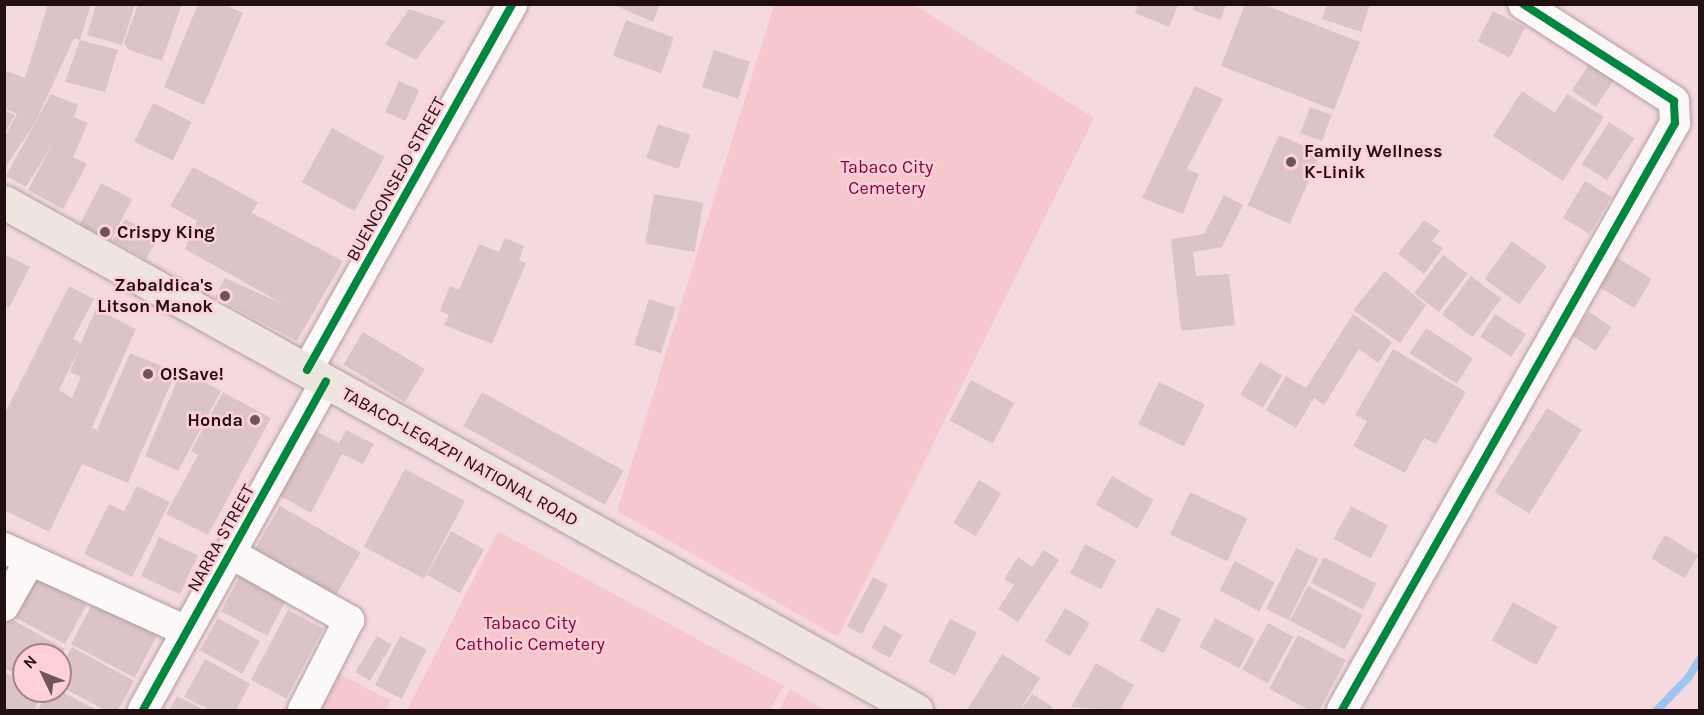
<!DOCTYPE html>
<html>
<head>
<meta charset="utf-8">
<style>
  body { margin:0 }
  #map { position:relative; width:1704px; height:715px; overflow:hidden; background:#f4dadf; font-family:Karla,sans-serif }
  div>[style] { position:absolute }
  .green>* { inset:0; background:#f7c7ce }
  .stream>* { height:8px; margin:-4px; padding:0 4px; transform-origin:4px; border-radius:4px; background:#9fc4f0 }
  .building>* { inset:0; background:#dbc4c6; transform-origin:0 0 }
  .roads { filter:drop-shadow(0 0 2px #b39da1) drop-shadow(0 0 2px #b39da1) }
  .minor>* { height:30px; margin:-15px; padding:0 15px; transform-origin:15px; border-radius:15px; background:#fdf9fa }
  .primary>* { height:33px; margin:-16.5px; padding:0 16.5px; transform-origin:16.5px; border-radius:16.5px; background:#eee5df }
  .cycleway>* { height:8px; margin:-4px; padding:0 4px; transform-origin:4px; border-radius:4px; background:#00873e }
  .dots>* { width:16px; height:16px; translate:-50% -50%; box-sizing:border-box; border:3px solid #ffd0d7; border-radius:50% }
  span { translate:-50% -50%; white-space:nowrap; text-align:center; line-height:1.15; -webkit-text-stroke:5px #ffd0d7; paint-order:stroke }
  .poi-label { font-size:18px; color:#220f12; font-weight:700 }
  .left { translate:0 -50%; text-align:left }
  .right { translate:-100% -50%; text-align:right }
  .park-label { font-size:18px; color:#8f003a }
  .street-label { font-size:18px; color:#220f12 }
  .frame { position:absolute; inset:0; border:6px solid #220f12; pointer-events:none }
  .north { position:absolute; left:12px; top:643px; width:60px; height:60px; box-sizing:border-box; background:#ffd0d7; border:2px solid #a78388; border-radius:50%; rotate:313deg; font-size:16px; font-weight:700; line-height:24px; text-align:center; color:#220f12 }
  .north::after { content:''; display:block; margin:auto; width:21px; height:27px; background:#6c565a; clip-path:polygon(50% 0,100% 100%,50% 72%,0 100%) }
</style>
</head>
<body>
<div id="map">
  <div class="green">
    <div style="clip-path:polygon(774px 5px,915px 5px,1094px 118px,838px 637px,617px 511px)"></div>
    <div style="clip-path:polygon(498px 531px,784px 686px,770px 710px,407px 710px)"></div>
    <div style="clip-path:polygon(336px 672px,391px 701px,386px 710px,316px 710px)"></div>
    <div style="clip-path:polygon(790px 689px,825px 710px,779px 710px)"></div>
  </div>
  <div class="stream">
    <div style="left:1657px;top:710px;width:45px;rotate:-45.9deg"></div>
    <div style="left:1688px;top:678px;width:22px;rotate:-58deg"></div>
  </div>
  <div class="building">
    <div style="clip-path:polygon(48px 4px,91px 4px,80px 40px,118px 50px,105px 92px,65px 82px,80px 40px,74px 38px,35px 123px,4px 169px,4px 138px,17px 114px,4px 108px,4px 77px,7px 71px,25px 78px)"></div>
    <div style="clip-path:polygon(138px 4px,182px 4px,162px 61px,129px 50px,124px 43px)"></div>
    <div style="clip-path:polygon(198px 4px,223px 4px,243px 13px,204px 105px,164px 87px)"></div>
    <div style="clip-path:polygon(612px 4px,660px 4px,653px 22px)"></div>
    <div style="clip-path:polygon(1195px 4px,1226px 4px,1221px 20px,1193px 10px)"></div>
    <div style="clip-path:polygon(1245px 4px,1262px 4px,1360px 42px,1334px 110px,1221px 66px)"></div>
    <div style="clip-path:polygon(1327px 4px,1370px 4px,1361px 32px,1322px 19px)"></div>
    <div style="clip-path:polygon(96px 5px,135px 5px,122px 45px,87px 35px)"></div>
    <div style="clip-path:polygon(1138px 5px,1178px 5px,1169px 27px,1135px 13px)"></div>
    <div style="clip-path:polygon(409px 9px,445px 21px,416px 60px,385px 44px)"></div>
    <div style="left:1493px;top:11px;width:36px;height:34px;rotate:27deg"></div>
    <div style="left:626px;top:20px;width:51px;height:38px;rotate:20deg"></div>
    <div style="left:714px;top:50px;width:38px;height:39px;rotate:18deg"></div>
    <div style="left:1593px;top:59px;width:29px;height:38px;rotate:34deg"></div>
    <div style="left:399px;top:81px;width:22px;height:34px;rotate:24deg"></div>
    <div style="clip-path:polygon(1195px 86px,1223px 99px,1187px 169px,1199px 174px,1183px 214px,1142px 198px)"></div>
    <div style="clip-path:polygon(1522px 91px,1555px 113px,1567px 94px,1604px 117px,1563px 181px,1493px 136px)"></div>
    <div style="clip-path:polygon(51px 94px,78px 105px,74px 117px,88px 123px,73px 157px,87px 164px,63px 209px,28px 190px,52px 145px,26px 187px,6px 176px)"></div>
    <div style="left:153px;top:103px;width:43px;height:43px;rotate:26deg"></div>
    <div style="left:1310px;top:107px;width:23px;height:28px;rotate:20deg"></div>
    <div style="clip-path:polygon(4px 110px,15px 115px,4px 135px)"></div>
    <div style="left:1609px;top:122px;width:30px;height:50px;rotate:33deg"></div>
    <div style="left:658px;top:124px;width:34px;height:36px;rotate:19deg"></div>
    <div style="left:332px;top:128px;width:60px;height:62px;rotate:29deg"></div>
    <div style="left:1279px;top:135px;width:46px;height:77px;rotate:24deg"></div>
    <div style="clip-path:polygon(193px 167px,258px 202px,252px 213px,343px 261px,297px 341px,215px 298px,225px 278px,285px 305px,185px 249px,197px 221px,170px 206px)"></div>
    <div style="left:1585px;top:181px;width:31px;height:43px;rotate:31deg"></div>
    <div style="left:101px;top:183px;width:35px;height:47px;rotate:27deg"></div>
    <div style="left:654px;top:194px;width:50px;height:50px;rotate:10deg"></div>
    <div style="clip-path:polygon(1224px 195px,1243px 205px,1222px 247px,1193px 252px,1196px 276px,1229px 274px,1235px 325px,1181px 331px,1171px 239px,1204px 234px)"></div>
    <div style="left:125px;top:219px;width:38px;height:25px;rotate:29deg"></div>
    <div style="clip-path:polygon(1424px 220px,1440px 231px,1432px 241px,1443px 248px,1424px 274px,1398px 254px)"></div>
    <div style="clip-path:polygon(505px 238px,524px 246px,519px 260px,526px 263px,492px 344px,444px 325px,449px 315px,440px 311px,450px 286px,459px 290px,479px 244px,499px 252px)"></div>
    <div style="left:1512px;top:241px;width:43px;height:47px;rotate:36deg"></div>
    <div style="left:1609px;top:253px;width:50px;height:34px;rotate:31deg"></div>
    <div style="clip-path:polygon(4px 254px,30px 267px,9px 308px,4px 306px)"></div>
    <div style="left:1443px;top:255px;width:31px;height:48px;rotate:37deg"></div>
    <div style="clip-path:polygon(1385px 271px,1426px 305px,1400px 343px,1353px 310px)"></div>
    <div style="left:1471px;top:276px;width:38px;height:48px;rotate:37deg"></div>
    <div style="clip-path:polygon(evenodd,69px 286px,94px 299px,73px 339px,81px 343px,96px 309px,136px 329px,92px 427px,97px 430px,130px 353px,176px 372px,128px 483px,82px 464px,49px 532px,4px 510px,4px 415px,69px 286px,79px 349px,70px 372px,81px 377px,72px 398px,59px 390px,79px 349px)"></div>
    <div style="left:649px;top:299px;width:28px;height:48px;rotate:18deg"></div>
    <div style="left:1589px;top:312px;width:27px;height:29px;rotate:33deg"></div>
    <div style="clip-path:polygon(1353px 314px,1392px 342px,1378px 363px,1359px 349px,1324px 405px,1314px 398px,1296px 428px,1266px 410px,1286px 376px,1306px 388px)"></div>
    <div style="left:1495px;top:314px;width:37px;height:27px;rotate:33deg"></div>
    <div style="left:1426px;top:328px;width:56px;height:30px;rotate:33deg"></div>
    <div style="left:363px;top:332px;width:72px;height:38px;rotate:31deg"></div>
    <div style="clip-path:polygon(1393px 349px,1466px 392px,1436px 444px,1424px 438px,1405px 473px,1353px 446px,1367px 421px,1355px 415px)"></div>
    <div style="left:1260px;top:362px;width:26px;height:38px;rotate:31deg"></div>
    <div style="clip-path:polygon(182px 369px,221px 391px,178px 471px,145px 456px)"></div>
    <div style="left:971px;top:380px;width:49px;height:46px;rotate:28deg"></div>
    <div style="left:1159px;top:382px;width:51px;height:47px;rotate:26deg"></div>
    <div style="clip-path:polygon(223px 392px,271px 418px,208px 535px,166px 514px,198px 455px,191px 451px)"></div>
    <div style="left:482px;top:392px;width:162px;height:39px;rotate:29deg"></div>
    <div style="left:1547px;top:408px;width:41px;height:99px;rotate:32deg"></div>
    <div style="clip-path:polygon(313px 430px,339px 443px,346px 430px,374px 444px,363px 464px,342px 454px,311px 513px,279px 495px)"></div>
    <div style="left:405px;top:469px;width:68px;height:88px;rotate:28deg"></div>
    <div style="left:1112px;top:476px;width:48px;height:33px;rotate:30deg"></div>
    <div style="left:979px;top:480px;width:26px;height:50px;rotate:31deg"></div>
    <div style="clip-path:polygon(137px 486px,170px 502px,132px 577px,84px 554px,109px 504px,124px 511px)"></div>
    <div style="left:1190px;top:492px;width:63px;height:47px;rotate:25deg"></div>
    <div style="left:280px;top:506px;width:93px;height:55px;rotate:30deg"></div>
    <div style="left:1351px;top:506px;width:42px;height:37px;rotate:28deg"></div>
    <div style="left:451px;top:531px;width:38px;height:50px;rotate:29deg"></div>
    <div style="left:1665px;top:535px;width:39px;height:27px;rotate:31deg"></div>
    <div style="left:159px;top:537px;width:43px;height:43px;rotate:25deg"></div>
    <div style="left:1085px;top:544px;width:35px;height:33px;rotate:27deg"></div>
    <div style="left:1296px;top:548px;width:25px;height:68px;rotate:26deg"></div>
    <div style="clip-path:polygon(1044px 550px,1059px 560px,1018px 622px,998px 609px,1014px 585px,1004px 579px,1018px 557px,1032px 567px)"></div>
    <div style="left:1324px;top:557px;width:59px;height:29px;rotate:27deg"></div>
    <div style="left:1235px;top:561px;width:45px;height:33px;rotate:28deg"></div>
    <div style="left:33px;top:575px;width:61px;height:46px;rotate:28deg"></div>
    <div style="left:240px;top:576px;width:52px;height:40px;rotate:28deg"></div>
    <div style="left:873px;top:577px;width:17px;height:56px;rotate:28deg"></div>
    <div style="left:1308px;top:586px;width:62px;height:39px;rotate:28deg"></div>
    <div style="left:95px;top:599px;width:72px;height:51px;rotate:28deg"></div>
    <div style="left:1513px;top:602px;width:51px;height:44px;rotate:29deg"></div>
    <div style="left:1157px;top:607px;width:27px;height:38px;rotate:27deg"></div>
    <div style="left:1065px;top:608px;width:29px;height:39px;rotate:31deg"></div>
    <div style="left:288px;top:610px;width:40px;height:79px;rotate:28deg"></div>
    <div style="clip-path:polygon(9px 618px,65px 649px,60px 659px,60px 655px,24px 655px,24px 678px,4px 668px,4px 627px)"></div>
    <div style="left:218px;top:618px;width:48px;height:37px;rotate:29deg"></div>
    <div style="left:1215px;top:618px;width:45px;height:33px;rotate:28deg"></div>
    <div style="left:950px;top:619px;width:30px;height:48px;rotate:27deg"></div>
    <div style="left:1268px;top:623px;width:29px;height:53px;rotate:29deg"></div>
    <div style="left:884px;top:625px;width:21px;height:26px;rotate:29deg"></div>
    <div style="left:1298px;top:635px;width:54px;height:61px;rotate:28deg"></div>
    <div style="left:377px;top:636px;width:17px;height:42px;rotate:31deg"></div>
    <div style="left:400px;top:636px;width:30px;height:55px;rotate:27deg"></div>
    <div style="clip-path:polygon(72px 647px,134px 681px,118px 710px,105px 710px,60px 686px,60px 669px)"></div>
    <div style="clip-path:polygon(1002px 654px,1040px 678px,1020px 710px,967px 710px)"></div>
    <div style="clip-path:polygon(205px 659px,250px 684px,236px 710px,210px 710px,184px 697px)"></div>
    <div style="clip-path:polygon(1096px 663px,1134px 685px,1120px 710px,1071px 707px)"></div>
    <div style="clip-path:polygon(4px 672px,24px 682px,24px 691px,43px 693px,34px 710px,4px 710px)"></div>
    <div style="clip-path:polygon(48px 691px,60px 691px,97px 710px,38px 710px)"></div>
    <div style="clip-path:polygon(1032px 694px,1053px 707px,1050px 710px,1021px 710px)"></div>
    <div style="clip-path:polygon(177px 696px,205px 710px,169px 710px)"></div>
  </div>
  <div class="roads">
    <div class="minor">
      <div style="left:307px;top:370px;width:420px;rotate:-60.7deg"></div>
      <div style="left:4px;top:548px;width:200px;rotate:24.5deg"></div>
      <div style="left:230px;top:553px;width:137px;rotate:29.4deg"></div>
      <div style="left:349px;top:620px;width:101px;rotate:117.1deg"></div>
      <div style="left:4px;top:606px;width:53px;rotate:-60.5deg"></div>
      <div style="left:143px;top:710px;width:376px;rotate:-60.9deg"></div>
      <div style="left:1342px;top:710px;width:675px;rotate:-60.43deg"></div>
      <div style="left:1675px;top:123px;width:22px;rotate:-93deg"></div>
      <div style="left:1674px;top:101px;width:179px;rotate:-147.3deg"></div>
    </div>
    <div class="primary">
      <div style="left:4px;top:202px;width:1044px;rotate:29.12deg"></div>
    </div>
  </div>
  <div class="cycleway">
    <div style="left:307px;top:370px;width:420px;rotate:-60.7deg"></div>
    <div style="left:143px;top:710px;width:376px;rotate:-60.9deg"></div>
    <div style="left:1342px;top:710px;width:675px;rotate:-60.43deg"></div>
    <div style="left:1675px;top:123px;width:22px;rotate:-93deg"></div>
    <div style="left:1674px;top:101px;width:179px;rotate:-147.3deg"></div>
  </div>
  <div class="dots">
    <div style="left:1291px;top:162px;background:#6c565a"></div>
    <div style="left:105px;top:232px;background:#6c565a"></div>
    <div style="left:225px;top:296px;background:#6c565a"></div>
    <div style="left:148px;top:374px;background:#6c565a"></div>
    <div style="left:255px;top:420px;background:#6c565a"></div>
  </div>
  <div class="poi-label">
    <span class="left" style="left:1304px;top:162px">Family Wellness<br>K-Linik</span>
    <span class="left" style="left:117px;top:232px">Crispy King</span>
    <span class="right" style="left:213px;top:296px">Zabaldica's<br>Litson Manok</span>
    <span class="left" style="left:160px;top:374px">O!Save!</span>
    <span class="right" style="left:243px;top:420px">Honda</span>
  </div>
  <div class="park-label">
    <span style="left:887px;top:178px">Tabaco City<br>Cemetery</span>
    <span style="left:530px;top:634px">Tabaco City<br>Catholic Cemetery</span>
  </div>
  <div class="street-label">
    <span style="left:396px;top:179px;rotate:-61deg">BUENCONSEJO STREET</span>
    <span style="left:460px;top:457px;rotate:29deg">TABACO-LEGAZPI NATIONAL ROAD</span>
    <span style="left:221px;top:538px;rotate:-61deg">NARRA STREET</span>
  </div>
  <div class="frame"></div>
  <div class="north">N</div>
</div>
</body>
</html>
